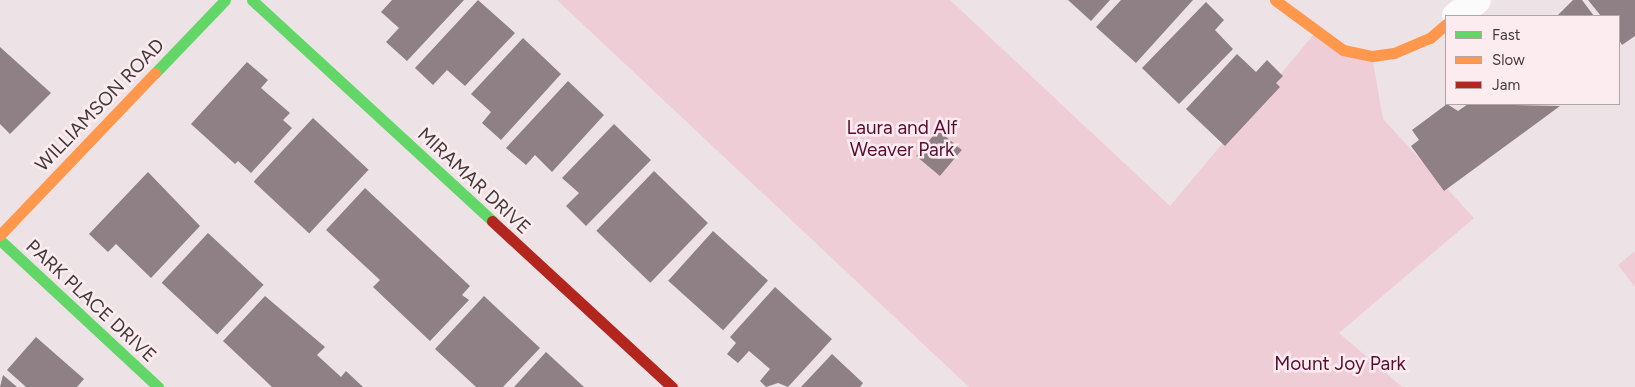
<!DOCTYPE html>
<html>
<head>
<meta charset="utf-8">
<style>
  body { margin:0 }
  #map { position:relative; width:1635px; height:387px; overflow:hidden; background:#ede2e5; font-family:Figtree,sans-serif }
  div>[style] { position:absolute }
  .green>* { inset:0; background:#eecdd7 }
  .building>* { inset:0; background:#8f8085; transform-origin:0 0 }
  .street>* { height:28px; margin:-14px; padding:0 14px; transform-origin:14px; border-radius:14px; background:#fcfbfb }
  .fast>* { height:11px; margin:-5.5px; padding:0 5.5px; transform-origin:5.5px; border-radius:5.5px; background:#63d668 }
  .slow>* { height:11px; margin:-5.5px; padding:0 5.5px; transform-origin:5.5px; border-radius:5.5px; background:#ff974d }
  .jam>* { height:11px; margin:-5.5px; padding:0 5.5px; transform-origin:5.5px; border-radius:5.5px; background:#b3261e }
  span { translate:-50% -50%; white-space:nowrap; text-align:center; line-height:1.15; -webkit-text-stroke:5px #fcecf0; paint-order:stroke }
  .street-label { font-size:19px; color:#433a3d }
  .park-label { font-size:19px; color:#590c31 }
  .legend { position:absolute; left:1445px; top:15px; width:175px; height:90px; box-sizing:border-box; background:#fcecf0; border:1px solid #b2a5a8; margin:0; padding:6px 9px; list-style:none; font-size:15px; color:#433a3d }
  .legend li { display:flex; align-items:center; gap:10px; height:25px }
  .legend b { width:25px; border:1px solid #b2a5a8 }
</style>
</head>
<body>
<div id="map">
  <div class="green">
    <div style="clip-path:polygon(557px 0,950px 0,1170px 206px,1315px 33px,1372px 56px,1383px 119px,1474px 218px,1339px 333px,1402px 387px,969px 387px)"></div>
    <div style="clip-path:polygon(1635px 251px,1635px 287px,1618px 265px)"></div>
  </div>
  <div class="building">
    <div style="clip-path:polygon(392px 0,464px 0,407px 61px,386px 42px,399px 28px,381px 12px)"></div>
    <div style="clip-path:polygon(478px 0,515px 33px,465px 86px,447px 70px,433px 85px,415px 68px)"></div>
    <div style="clip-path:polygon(1068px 0,1110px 0,1091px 21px)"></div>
    <div style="clip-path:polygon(1121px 0,1193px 0,1136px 63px,1096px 27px)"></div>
    <div style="clip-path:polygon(1573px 0,1582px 0,1594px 16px,1557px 16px)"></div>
    <div style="clip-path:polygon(1588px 0,1635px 0,1635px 36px,1622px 45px,1619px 40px,1619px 16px,1601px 16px)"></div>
    <div style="clip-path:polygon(1206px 2px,1224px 20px,1215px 30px,1233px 49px,1179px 104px,1142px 68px)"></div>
    <div style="clip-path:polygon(523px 38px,561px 74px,501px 140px,482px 123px,491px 112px,471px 94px)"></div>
    <div style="clip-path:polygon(0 47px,51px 93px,10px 134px,0 124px)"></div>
    <div style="clip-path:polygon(1237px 54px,1256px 72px,1267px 60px,1283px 76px,1276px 83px,1280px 87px,1225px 146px,1186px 109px)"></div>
    <div style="clip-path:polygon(247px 62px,268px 80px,261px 88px,290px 113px,283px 120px,292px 128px,251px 173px,238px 161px,235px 164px,191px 124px)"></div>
    <div style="clip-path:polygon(568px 81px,604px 115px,552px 172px,535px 155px,526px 165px,506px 148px)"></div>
    <div style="clip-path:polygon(1447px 104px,1458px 111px,1468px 104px,1560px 106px,1444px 191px,1411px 146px,1419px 140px,1412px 130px)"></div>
    <div style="left:313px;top:118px;width:76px;height:87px;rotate:43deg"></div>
    <div style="clip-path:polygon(614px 124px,651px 160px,586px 226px,566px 206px,579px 193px,562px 178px)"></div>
    <div style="left:938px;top:130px;width:31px;height:34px;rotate:40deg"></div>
    <div style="left:654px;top:171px;width:75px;height:83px;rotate:44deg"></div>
    <div style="clip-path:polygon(148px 172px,200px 226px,151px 278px,116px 244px,108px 252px,89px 234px)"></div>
    <div style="clip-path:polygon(365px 188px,470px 286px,462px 295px,469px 300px,430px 341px,373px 287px,380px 280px,326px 230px)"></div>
    <div style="left:713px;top:231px;width:74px;height:67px;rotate:42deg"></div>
    <div style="left:208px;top:233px;width:76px;height:68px;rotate:43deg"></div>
    <div style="clip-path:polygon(775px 287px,832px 339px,788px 387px,778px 383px,766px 387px,760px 381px,770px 369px,749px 351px,738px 363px,727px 354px,736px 343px,730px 337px)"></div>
    <div style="clip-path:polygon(265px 296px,325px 347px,317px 355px,341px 377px,346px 371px,363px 387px,272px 387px,223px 341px)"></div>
    <div style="clip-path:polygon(484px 296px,540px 348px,503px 387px,476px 387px,435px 349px)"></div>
    <div style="clip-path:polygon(36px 337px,84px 379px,77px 387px,26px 387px,7px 370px)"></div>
    <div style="clip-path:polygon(546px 352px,584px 387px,514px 387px)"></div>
    <div style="clip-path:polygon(832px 354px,863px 383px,860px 387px,801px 387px)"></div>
    <div style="clip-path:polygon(3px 375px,17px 387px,0 387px)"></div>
  </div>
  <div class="street">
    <div style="left:1456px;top:16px;width:26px;rotate:-37deg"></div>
  </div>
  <div class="fast">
    <div style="left:252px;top:0;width:326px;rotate:42.6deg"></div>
    <div style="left:155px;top:73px;width:101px;rotate:-46.2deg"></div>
    <div style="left:0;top:240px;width:216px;rotate:42.9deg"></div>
  </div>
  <div class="slow">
    <div style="left:1275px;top:0;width:84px;rotate:36.3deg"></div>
    <div style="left:1343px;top:50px;width:30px;rotate:12deg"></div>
    <div style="left:1372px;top:56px;width:22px;rotate:-8deg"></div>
    <div style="left:1394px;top:53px;width:39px;rotate:-23deg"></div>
    <div style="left:1430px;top:38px;width:21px;rotate:-41deg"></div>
    <div style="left:0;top:235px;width:224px;rotate:-46.3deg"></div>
  </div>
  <div class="jam">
    <div style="left:492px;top:221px;width:245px;rotate:42.7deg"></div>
  </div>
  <div class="street-label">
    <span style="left:100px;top:105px;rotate:-46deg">WILLIAMSON ROAD</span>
    <span style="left:474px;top:181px;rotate:43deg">MIRAMAR DRIVE</span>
    <span style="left:91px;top:301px;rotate:43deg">PARK PLACE DRIVE</span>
  </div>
  <div class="park-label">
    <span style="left:902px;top:139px">Laura and Alf<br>Weaver Park</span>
    <span style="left:1340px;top:364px">Mount Joy Park</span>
  </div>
  <ul class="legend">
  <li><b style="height:6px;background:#63d668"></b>Fast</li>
  <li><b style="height:6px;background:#ff974d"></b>Slow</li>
  <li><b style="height:6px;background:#b3261e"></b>Jam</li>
  </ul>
</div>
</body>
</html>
